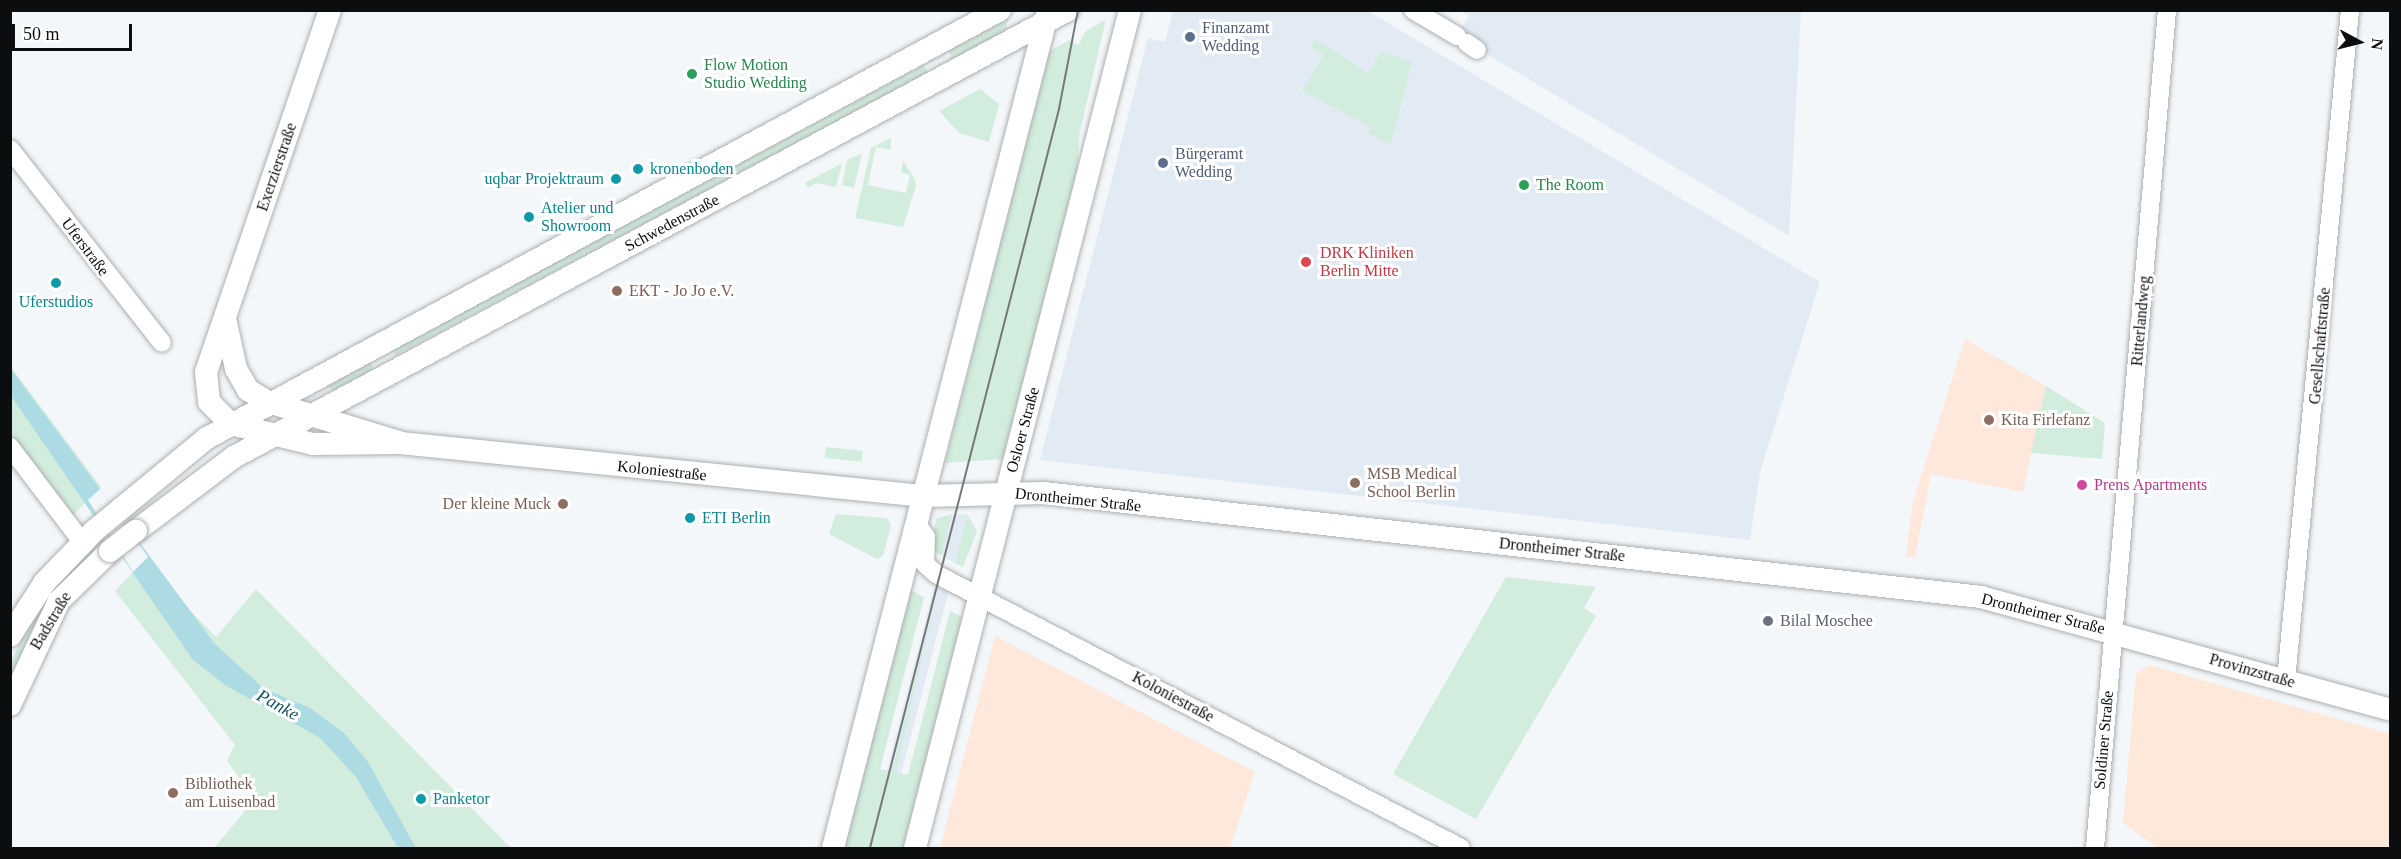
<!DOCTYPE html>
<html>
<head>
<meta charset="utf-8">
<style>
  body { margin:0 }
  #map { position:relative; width:2401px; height:859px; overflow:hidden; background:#f4f7f9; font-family:Georgia,serif }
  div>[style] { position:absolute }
  .built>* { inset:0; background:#e2ebf3 }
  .industrial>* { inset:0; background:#fde8da }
  .education>* { inset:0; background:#fee7db }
  .green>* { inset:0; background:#d2ecdd; transform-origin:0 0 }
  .water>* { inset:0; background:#addbe4 }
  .pier>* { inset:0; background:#f4f7f9 }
  .roads { filter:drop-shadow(0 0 2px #acafb1) drop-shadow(0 0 2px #acafb1) }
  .minor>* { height:18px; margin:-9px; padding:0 9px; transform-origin:9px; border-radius:9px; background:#fff }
  .major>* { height:22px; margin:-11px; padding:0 11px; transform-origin:11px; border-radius:11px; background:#fff }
  .tram>* { height:1.5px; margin:-0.75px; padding:0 0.75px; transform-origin:0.75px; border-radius:0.75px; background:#757778 }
  .bridges { filter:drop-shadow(0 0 2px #acafb1) drop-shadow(0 0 2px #acafb1) }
  .major-bridge>* { height:22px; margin:-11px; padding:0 11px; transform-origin:11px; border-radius:11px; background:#fff }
  .dots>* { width:16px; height:16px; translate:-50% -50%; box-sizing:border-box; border:3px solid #fff; border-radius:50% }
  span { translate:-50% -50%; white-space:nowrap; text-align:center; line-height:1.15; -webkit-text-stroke:6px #fff; paint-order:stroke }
  .service-label { font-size:16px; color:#4e5e75 }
  .left { translate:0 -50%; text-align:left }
  .leisure-label { font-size:16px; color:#27864d }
  .street-label { font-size:16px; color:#0c0d0e }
  .culture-label { font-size:16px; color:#0d838f }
  .right { translate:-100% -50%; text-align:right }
  .health-label { font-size:16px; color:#be3a42 }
  .education-label { font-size:16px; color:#785e54 }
  .hotel-label { font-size:16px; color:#b23c85 }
  .worship-label { font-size:16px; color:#5b616d }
  .water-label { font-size:18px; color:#14545e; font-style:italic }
  .frame { position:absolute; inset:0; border:12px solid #0c0d0e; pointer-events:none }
  .north { position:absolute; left:2329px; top:12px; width:60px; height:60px; -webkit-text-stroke:4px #fff; paint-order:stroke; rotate:97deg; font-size:16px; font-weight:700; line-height:24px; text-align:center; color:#0c0d0e }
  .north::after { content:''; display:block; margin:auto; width:21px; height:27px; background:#0c0d0e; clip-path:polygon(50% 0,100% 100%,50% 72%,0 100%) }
  .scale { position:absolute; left:12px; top:24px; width:120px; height:27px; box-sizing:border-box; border:3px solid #0c0d0e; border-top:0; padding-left:8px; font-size:18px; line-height:21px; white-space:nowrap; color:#0c0d0e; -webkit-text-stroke:4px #fff; paint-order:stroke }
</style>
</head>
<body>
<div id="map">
  <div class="built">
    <div style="clip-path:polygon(1173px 11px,1368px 11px,1820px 282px,1760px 472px,1750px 540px,1040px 460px,1148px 38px,1165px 42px)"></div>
    <div style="clip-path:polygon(1461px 11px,1801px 11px,1789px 236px,1457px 36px,1469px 16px)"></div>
    <div style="clip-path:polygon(952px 514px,967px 514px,955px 563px,942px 556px)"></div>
    <div style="clip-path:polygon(935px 583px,949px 590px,939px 628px,882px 848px,867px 848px)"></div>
  </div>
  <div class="industrial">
    <div style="clip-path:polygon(2149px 665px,2390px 734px,2390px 848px,2158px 848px,2123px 823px,2136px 674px)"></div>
  </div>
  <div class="education">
    <div style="clip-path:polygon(1965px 339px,2046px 386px,2023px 492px,1931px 474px,1915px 558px,1906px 557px,1913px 501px)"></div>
    <div style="clip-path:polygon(995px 636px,1255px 772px,1230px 848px,940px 848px)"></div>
  </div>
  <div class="green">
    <div style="clip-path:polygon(1008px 19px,1005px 33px,952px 59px,949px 51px)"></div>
    <div style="clip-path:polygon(1106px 19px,1079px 136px,1077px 171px,1004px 459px,945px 463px,1048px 52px,1069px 40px,1078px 45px,1086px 31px)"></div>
    <div style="clip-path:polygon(1315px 39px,1368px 73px,1381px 52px,1412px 62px,1391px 144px,1368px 134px,1371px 127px,1302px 91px,1324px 55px,1311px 47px)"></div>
    <div style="clip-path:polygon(924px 65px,928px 73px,395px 356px,394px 348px)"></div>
    <div style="clip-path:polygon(980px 89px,999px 104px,989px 142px,959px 133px,939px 111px)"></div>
    <div style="clip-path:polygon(891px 138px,891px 150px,876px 147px,868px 185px,906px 193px,910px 175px,901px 172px,903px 161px,915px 179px,916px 186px,903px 227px,855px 218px,871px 148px)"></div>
    <div style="clip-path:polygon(862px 153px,854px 188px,842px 185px,847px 160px)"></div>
    <div style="clip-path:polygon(842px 163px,836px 187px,817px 183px,808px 188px,805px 183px)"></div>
    <div style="clip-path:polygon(370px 361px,374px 369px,335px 391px,323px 385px)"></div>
    <div style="clip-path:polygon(11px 367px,101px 487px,71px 517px,11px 435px)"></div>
    <div style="clip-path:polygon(2046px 386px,2105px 423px,2102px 459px,2031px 453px)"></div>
    <div style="left:826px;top:447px;width:37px;height:11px;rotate:6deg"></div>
    <div style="clip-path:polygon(836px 514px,887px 518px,891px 525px,883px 556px,877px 559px,829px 534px)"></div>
    <div style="clip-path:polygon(952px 514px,942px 556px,929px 547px,937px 518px)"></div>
    <div style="clip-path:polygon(967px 514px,977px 531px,963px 567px,955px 563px)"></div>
    <div style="clip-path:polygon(148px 557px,177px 597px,216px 637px,256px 589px,511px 848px,214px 848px,255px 799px,227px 761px,235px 745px,115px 591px)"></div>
    <div style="clip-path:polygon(1506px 577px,1596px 587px,1584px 608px,1596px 616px,1476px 819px,1393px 774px)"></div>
    <div style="clip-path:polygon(910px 590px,924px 597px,880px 769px,892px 771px,934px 604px,896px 773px,908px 775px,950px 611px,962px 617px,916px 801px,904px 848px,843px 848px)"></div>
    <div style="clip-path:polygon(35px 612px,39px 615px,11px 682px,11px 660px)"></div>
  </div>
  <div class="water">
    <div style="clip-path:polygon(11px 369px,214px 643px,263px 688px,310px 708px,344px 733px,368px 762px,416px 848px,398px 848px,356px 777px,320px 738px,225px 685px,193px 660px,11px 396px)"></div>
  </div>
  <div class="pier">
    <div style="clip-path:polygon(100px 489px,148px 557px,133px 572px,88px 500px)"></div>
  </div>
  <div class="roads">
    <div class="minor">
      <div style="left:1413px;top:10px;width:51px;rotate:30.6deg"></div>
      <div style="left:1467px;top:43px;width:12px;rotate:35deg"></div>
      <div style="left:10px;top:149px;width:246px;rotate:51.9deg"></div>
      <div style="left:10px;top:447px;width:121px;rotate:52.8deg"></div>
      <div style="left:917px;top:524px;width:16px;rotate:55deg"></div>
      <div style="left:926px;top:537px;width:27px;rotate:92deg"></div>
      <div style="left:925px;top:564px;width:15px;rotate:42deg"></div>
      <div style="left:936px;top:574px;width:592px;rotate:27.56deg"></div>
      <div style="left:2286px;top:680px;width:673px;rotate:-84.54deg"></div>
      <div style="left:2095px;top:848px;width:841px;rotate:-85.09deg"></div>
    </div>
    <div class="major">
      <div style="left:330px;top:10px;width:383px;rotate:108.9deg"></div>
      <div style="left:206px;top:372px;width:30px;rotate:84deg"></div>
      <div style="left:209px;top:402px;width:31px;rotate:45deg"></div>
      <div style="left:231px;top:424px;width:84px;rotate:13.7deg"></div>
      <div style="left:313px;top:444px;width:87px;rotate:-0.7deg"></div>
      <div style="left:400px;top:443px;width:527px;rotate:5.78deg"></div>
      <div style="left:924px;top:496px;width:120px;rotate:-1.4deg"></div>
      <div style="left:1044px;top:493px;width:943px;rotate:6.33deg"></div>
      <div style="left:1981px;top:597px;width:424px;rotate:15.4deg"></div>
      <div style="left:226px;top:323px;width:47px;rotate:77.7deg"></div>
      <div style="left:236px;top:369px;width:24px;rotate:60deg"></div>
      <div style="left:248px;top:390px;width:23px;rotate:31deg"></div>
      <div style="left:268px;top:402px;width:137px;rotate:17deg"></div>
      <div style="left:136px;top:531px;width:123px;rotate:-37.1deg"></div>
      <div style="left:234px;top:457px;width:946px;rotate:-28.19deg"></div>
      <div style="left:10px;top:636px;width:64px;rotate:-57.1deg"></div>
      <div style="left:45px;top:582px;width:71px;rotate:-46.1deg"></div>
      <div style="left:94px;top:531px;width:146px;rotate:-39.5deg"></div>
      <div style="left:207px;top:438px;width:901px;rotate:-28.36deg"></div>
      <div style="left:10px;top:705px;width:115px;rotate:-64.8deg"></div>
      <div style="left:59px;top:601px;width:71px;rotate:-44.4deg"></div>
      <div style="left:833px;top:848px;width:860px;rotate:-75.59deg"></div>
      <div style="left:915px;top:848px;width:865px;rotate:-75.61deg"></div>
    </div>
  </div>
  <div class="tram">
    <div style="left:870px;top:848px;width:763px;rotate:-75.65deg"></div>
    <div style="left:1059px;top:109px;width:101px;rotate:-79.1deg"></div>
  </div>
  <div class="bridges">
    <div class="major-bridge">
      <div style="left:110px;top:551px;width:33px;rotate:-38deg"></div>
    </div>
  </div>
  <div class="dots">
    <div style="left:1190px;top:37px;background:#5c6f8a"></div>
    <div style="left:692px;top:74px;background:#2e9e5b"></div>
    <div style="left:1163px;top:163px;background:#5c6f8a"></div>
    <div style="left:638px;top:169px;background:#0f9aa8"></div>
    <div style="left:616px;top:179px;background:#0f9aa8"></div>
    <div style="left:1524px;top:185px;background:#2e9e5b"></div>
    <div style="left:529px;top:217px;background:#0f9aa8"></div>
    <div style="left:1306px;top:262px;background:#e0444e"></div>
    <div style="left:56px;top:283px;background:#0f9aa8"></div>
    <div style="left:617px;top:291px;background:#8d6e63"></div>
    <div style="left:1989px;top:420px;background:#8d6e63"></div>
    <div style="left:1355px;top:483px;background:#8d6e63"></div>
    <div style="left:2082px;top:485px;background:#d1479c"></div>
    <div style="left:563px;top:504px;background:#8d6e63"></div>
    <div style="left:690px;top:518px;background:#0f9aa8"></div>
    <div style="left:1768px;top:621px;background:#6b7280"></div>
    <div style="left:173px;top:793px;background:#8d6e63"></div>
    <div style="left:421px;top:799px;background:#0f9aa8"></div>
  </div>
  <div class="service-label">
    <span class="left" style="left:1202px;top:37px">Finanzamt<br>Wedding</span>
    <span class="left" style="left:1175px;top:163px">Bürgeramt<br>Wedding</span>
  </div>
  <div class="leisure-label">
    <span class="left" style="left:704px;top:74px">Flow Motion<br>Studio Wedding</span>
    <span class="left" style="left:1536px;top:185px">The Room</span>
  </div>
  <div class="street-label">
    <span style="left:277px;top:167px;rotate:-71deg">Exerzierstraße</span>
    <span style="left:672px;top:223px;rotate:-28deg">Schwedenstraße</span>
    <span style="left:85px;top:247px;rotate:53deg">Uferstraße</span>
    <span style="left:2141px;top:321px;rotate:-85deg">Ritterlandweg</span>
    <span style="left:2320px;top:346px;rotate:-85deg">Gesellschaftstraße</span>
    <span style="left:1023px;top:430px;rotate:-75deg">Osloer Straße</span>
    <span style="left:662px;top:471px;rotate:6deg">Koloniestraße</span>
    <span style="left:1078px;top:500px;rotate:6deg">Drontheimer Straße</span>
    <span style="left:1562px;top:550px;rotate:6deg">Drontheimer Straße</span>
    <span style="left:2043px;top:614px;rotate:14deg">Drontheimer Straße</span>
    <span style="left:51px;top:621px;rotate:-59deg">Badstraße</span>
    <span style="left:2252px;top:671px;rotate:16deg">Provinzstraße</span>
    <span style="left:1173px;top:697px;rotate:28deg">Koloniestraße</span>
    <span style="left:2104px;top:740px;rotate:-85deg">Soldiner Straße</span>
  </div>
  <div class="culture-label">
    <span class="left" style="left:650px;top:169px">kronenboden</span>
    <span class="right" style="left:604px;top:179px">uqbar Projektraum</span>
    <span class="left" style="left:541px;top:217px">Atelier und<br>Showroom</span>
    <span style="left:56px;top:302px">Uferstudios</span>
    <span class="left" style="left:702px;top:518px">ETI Berlin</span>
    <span class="left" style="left:433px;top:799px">Panketor</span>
  </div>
  <div class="health-label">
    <span class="left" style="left:1320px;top:262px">DRK Kliniken<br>Berlin Mitte</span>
  </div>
  <div class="education-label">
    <span class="left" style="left:629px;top:291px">EKT - Jo Jo e.V.</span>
    <span class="left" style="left:2001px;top:420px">Kita Firlefanz</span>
    <span class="left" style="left:1367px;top:483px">MSB Medical<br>School Berlin</span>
    <span class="right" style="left:551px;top:504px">Der kleine Muck</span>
    <span class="left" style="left:185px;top:793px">Bibliothek<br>am Luisenbad</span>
  </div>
  <div class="hotel-label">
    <span class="left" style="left:2094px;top:485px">Prens Apartments</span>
  </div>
  <div class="worship-label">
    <span class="left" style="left:1780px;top:621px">Bilal Moschee</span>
  </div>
  <div class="water-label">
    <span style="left:278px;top:705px;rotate:29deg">Panke</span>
  </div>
  <div class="frame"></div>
  <div class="north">N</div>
  <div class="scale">50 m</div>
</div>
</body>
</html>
